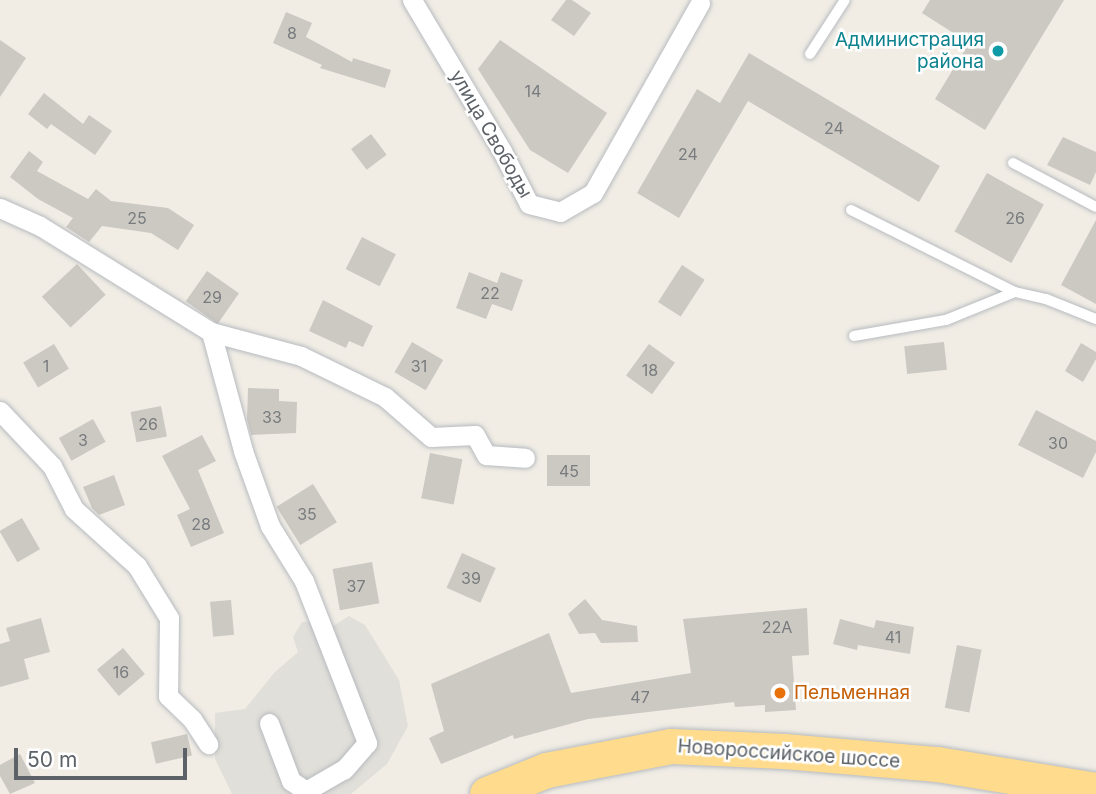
<!DOCTYPE html>
<html>
<head>
<meta charset="utf-8">
<style>
  body { margin:0 }
  #map { position:relative; width:1096px; height:794px; overflow:hidden; background:#f1ede5; font-family:Inter,sans-serif }
  div>[style] { position:absolute }
  .industrial>* { inset:0; background:#e1dfd9 }
  .building>* { inset:0; background:#ccc8c2; transform-origin:0 0 }
  .roads { filter:drop-shadow(0 0 2px #b7bbc0) drop-shadow(0 0 2px #b7bbc0) }
  .lane>* { height:10px; margin:-5px; padding:0 5px; transform-origin:5px; border-radius:5px; background:#fff }
  .street>* { height:19px; margin:-9.5px; padding:0 9.5px; transform-origin:9.5px; border-radius:9.5px; background:#fff }
  .highway>* { height:35px; margin:-17.5px; padding:0 17.5px; transform-origin:17.5px; border-radius:17.5px; background:#ffdb8d }
  .dots>* { width:19px; height:19px; translate:-50% -50%; box-sizing:border-box; border:4px solid #fff; border-radius:50% }
  span { translate:-50% -50%; white-space:nowrap; text-align:center; line-height:1.15; -webkit-text-stroke:5px #fff; paint-order:stroke }
  .number-label { font-size:16px; color:#787c7e }
  .number-label span { -webkit-text-stroke-width:0 }
  .culture-label { font-size:19px; color:#0d838f }
  .right { translate:-100% -50%; text-align:right }
  .street-label { font-size:19px; color:#5c6267 }
  .food-label { font-size:19px; color:#c56008 }
  .left { translate:0 -50%; text-align:left }
  .scale { position:absolute; left:14px; top:748px; width:173px; height:32px; box-sizing:border-box; border:4px solid #5c6267; border-top:0; padding-left:9px; font-size:21px; line-height:24px; white-space:nowrap; color:#5c6267; -webkit-text-stroke:5px #fff; paint-order:stroke }
</style>
</head>
<body>
<div id="map">
  <div class="industrial">
    <div style="clip-path:polygon(349px 616px,365px 625px,399px 680px,408px 726px,387px 764px,351px 794px,232px 794px,215px 759px,215px 713px,245px 709px,274px 673px,298px 652px,293px 637px,302px 622px,316px 621px,317px 636px)"></div>
  </div>
  <div class="building">
    <div style="clip-path:polygon(566px 0,572px 0,591px 13px,574px 36px,551px 20px)"></div>
    <div style="clip-path:polygon(930px 0,1064px 0,985px 130px,935px 99px,969px 43px,922px 13px)"></div>
    <div style="clip-path:polygon(286px 12px,312px 23px,306px 37px,352px 62px,353px 58px,391px 70px,385px 88px,320px 68px,322px 65px,273px 43px)"></div>
    <div style="clip-path:polygon(0 40px,26px 58px,0 97px)"></div>
    <div style="clip-path:polygon(500px 40px,607px 113px,568px 173px,530px 150px,478px 69px)"></div>
    <div style="clip-path:polygon(749px 53px,940px 166px,919px 202px,748px 101px,679px 218px,637px 193px,697px 89px,720px 103px)"></div>
    <div style="clip-path:polygon(44px 93px,83px 124px,89px 115px,112px 131px,95px 155px,51px 124px,47px 129px,28px 114px)"></div>
    <div style="left:371px;top:134px;width:26px;height:25px;rotate:53deg"></div>
    <div style="clip-path:polygon(1063px 137px,1096px 152px,1096px 172px,1090px 185px,1047px 165px)"></div>
    <div style="clip-path:polygon(29px 151px,43px 162px,37px 171px,88px 199px,96px 189px,111px 201px,168px 208px,194px 225px,178px 250px,151px 233px,102px 226px,89px 242px,66px 227px,73px 218px,38px 199px,10px 177px)"></div>
    <div style="left:987px;top:173px;width:65px;height:67px;rotate:29deg"></div>
    <div style="clip-path:polygon(1096px 220px,1096px 304px,1061px 285px)"></div>
    <div style="left:362px;top:237px;width:38px;height:36px;rotate:27deg"></div>
    <div style="left:77px;top:264px;width:42px;height:48px;rotate:47deg"></div>
    <div style="left:682px;top:265px;width:27px;height:44px;rotate:33deg"></div>
    <div style="left:207px;top:271px;width:39px;height:37px;rotate:35deg"></div>
    <div style="clip-path:polygon(469px 272px,497px 283px,501px 272px,523px 280px,512px 311px,492px 304px,486px 319px,456px 308px)"></div>
    <div style="clip-path:polygon(323px 300px,373px 326px,363px 347px,349px 341px,346px 348px,309px 331px)"></div>
    <div style="left:412px;top:342px;width:36px;height:35px;rotate:30deg"></div>
    <div style="left:944px;top:342px;width:28px;height:40px;rotate:84deg"></div>
    <div style="clip-path:polygon(1081px 343px,1096px 352px,1096px 359px,1083px 382px,1065px 371px)"></div>
    <div style="left:54px;top:344px;width:29px;height:36px;rotate:59deg"></div>
    <div style="left:649px;top:344px;width:32px;height:39px;rotate:36deg"></div>
    <div style="clip-path:polygon(248px 388px,279px 389px,279px 401px,297px 402px,296px 433px,251px 435px,247px 419px)"></div>
    <div style="left:161px;top:406px;width:31px;height:31px;rotate:79deg"></div>
    <div style="clip-path:polygon(1036px 410px,1096px 441px,1096px 452px,1083px 478px,1018px 445px)"></div>
    <div style="left:93px;top:419px;width:26px;height:39px;rotate:61deg"></div>
    <div style="clip-path:polygon(202px 435px,216px 461px,198px 470px,224px 533px,191px 547px,177px 515px,190px 509px,162px 456px)"></div>
    <div style="left:430px;top:453px;width:33px;height:46px;rotate:11deg"></div>
    <div style="left:590px;top:455px;width:31px;height:43px;rotate:90deg"></div>
    <div style="clip-path:polygon(114px 475px,125px 505px,99px 515px,92px 508px,83px 487px)"></div>
    <div style="left:313px;top:484px;width:45px;height:43px;rotate:58deg"></div>
    <div style="left:22px;top:518px;width:36px;height:26px;rotate:60deg"></div>
    <div style="left:462px;top:553px;width:37px;height:38px;rotate:24deg"></div>
    <div style="left:372px;top:562px;width:42px;height:40px;rotate:80deg"></div>
    <div style="clip-path:polygon(585px 599px,602px 620px,637px 626px,638px 642px,601px 643px,595px 633px,579px 634px,568px 614px)"></div>
    <div style="left:231px;top:600px;width:35px;height:21px;rotate:85deg"></div>
    <div style="clip-path:polygon(807px 608px,809px 655px,792px 656px,796px 710px,765px 712px,765px 705px,735px 707px,734px 702px,588px 719px,514px 739px,513px 735px,441px 764px,429px 738px,444px 731px,431px 684px,549px 633px,571px 693px,691px 673px,683px 619px)"></div>
    <div style="clip-path:polygon(41px 618px,50px 652px,24px 659px,29px 679px,0 687px,0 644px,10px 641px,6px 628px)"></div>
    <div style="clip-path:polygon(840px 619px,874px 628px,876px 620px,914px 627px,910px 654px,858px 645px,857px 650px,833px 644px)"></div>
    <div style="left:957px;top:645px;width:25px;height:64px;rotate:11deg"></div>
    <div style="left:123px;top:648px;width:34px;height:34px;rotate:50deg"></div>
    <div style="left:187px;top:734px;width:22px;height:37px;rotate:77deg"></div>
    <div style="clip-path:polygon(20px 754px,35px 783px,10px 794px,0 776px,0 765px)"></div>
  </div>
  <div class="roads">
    <div class="lane">
      <div style="left:810px;top:54px;width:64px;rotate:-57.1deg"></div>
      <div style="left:1013px;top:163px;width:94px;rotate:27.9deg"></div>
      <div style="left:851px;top:210px;width:183px;rotate:26.6deg"></div>
      <div style="left:854px;top:336px;width:93px;rotate:-9.9deg"></div>
      <div style="left:946px;top:320px;width:74px;rotate:-22.1deg"></div>
      <div style="left:1015px;top:292px;width:32px;rotate:13deg"></div>
      <div style="left:1046px;top:299px;width:54px;rotate:21.8deg"></div>
    </div>
    <div class="street">
      <div style="left:412px;top:0;width:176px;rotate:59.2deg"></div>
      <div style="left:502px;top:151px;width:59px;rotate:63deg"></div>
      <div style="left:529px;top:204px;width:32px;rotate:14deg"></div>
      <div style="left:560px;top:212px;width:38px;rotate:-30deg"></div>
      <div style="left:593px;top:193px;width:218px;rotate:-60.6deg"></div>
      <div style="left:0;top:208px;width:44px;rotate:24.2deg"></div>
      <div style="left:40px;top:226px;width:201px;rotate:31.8deg"></div>
      <div style="left:211px;top:332px;width:93px;rotate:14.9deg"></div>
      <div style="left:301px;top:356px;width:93px;rotate:26deg"></div>
      <div style="left:385px;top:397px;width:61px;rotate:41deg"></div>
      <div style="left:431px;top:437px;width:44px;rotate:-2.6deg"></div>
      <div style="left:475px;top:435px;width:23px;rotate:61deg"></div>
      <div style="left:486px;top:455px;width:39px;rotate:4deg"></div>
      <div style="left:211px;top:332px;width:123px;rotate:74.9deg"></div>
      <div style="left:243px;top:451px;width:80px;rotate:70.2deg"></div>
      <div style="left:270px;top:526px;width:65px;rotate:58.3deg"></div>
      <div style="left:304px;top:581px;width:174px;rotate:68.7deg"></div>
      <div style="left:367px;top:743px;width:35px;rotate:131deg"></div>
      <div style="left:344px;top:769px;width:44px;rotate:149.9deg"></div>
      <div style="left:306px;top:791px;width:18px;rotate:-146deg"></div>
      <div style="left:291px;top:781px;width:62px;rotate:-110.8deg"></div>
      <div style="left:0;top:411px;width:76px;rotate:46.6deg"></div>
      <div style="left:52px;top:466px;width:48px;rotate:62.9deg"></div>
      <div style="left:74px;top:509px;width:85px;rotate:42.1deg"></div>
      <div style="left:137px;top:566px;width:61px;rotate:58.4deg"></div>
      <div style="left:169px;top:618px;width:78px;rotate:90.7deg"></div>
      <div style="left:168px;top:696px;width:33px;rotate:44deg"></div>
      <div style="left:192px;top:719px;width:30px;rotate:57deg"></div>
    </div>
    <div class="highway">
      <div style="left:487px;top:794px;width:64px;rotate:-22.1deg"></div>
      <div style="left:546px;top:770px;width:127px;rotate:-10.9deg"></div>
      <div style="left:671px;top:746px;width:113px;rotate:2.5deg"></div>
      <div style="left:784px;top:751px;width:154px;rotate:4.9deg"></div>
      <div style="left:937px;top:764px;width:161px;rotate:9.3deg"></div>
    </div>
  </div>
  <div class="dots">
    <div style="left:998px;top:51px;background:#0f9aa8"></div>
    <div style="left:780px;top:693px;background:#e8710a"></div>
  </div>
  <div class="number-label">
    <span style="left:292px;top:33px">8</span>
    <span style="left:533px;top:91px">14</span>
    <span style="left:834px;top:128px">24</span>
    <span style="left:688px;top:154px">24</span>
    <span style="left:137px;top:218px">25</span>
    <span style="left:1015px;top:218px">26</span>
    <span style="left:490px;top:293px">22</span>
    <span style="left:212px;top:297px">29</span>
    <span style="left:46px;top:366px">1</span>
    <span style="left:419px;top:366px">31</span>
    <span style="left:650px;top:370px">18</span>
    <span style="left:272px;top:417px">33</span>
    <span style="left:148px;top:424px">26</span>
    <span style="left:83px;top:440px">3</span>
    <span style="left:1058px;top:443px">30</span>
    <span style="left:569px;top:471px">45</span>
    <span style="left:307px;top:514px">35</span>
    <span style="left:201px;top:524px">28</span>
    <span style="left:471px;top:578px">39</span>
    <span style="left:356px;top:586px">37</span>
    <span style="left:777px;top:627px">22А</span>
    <span style="left:893px;top:637px">41</span>
    <span style="left:121px;top:672px">16</span>
    <span style="left:640px;top:697px">47</span>
  </div>
  <div class="culture-label">
    <span class="right" style="left:984px;top:51px">Администрация<br>района</span>
  </div>
  <div class="street-label">
    <span style="left:491px;top:134px;rotate:60deg">улица Свободы</span>
    <span style="left:789px;top:754px;rotate:4deg">Новороссийское шоссе</span>
  </div>
  <div class="food-label">
    <span class="left" style="left:794px;top:693px">Пельменная</span>
  </div>
  <div class="scale">50 m</div>
</div>
</body>
</html>
